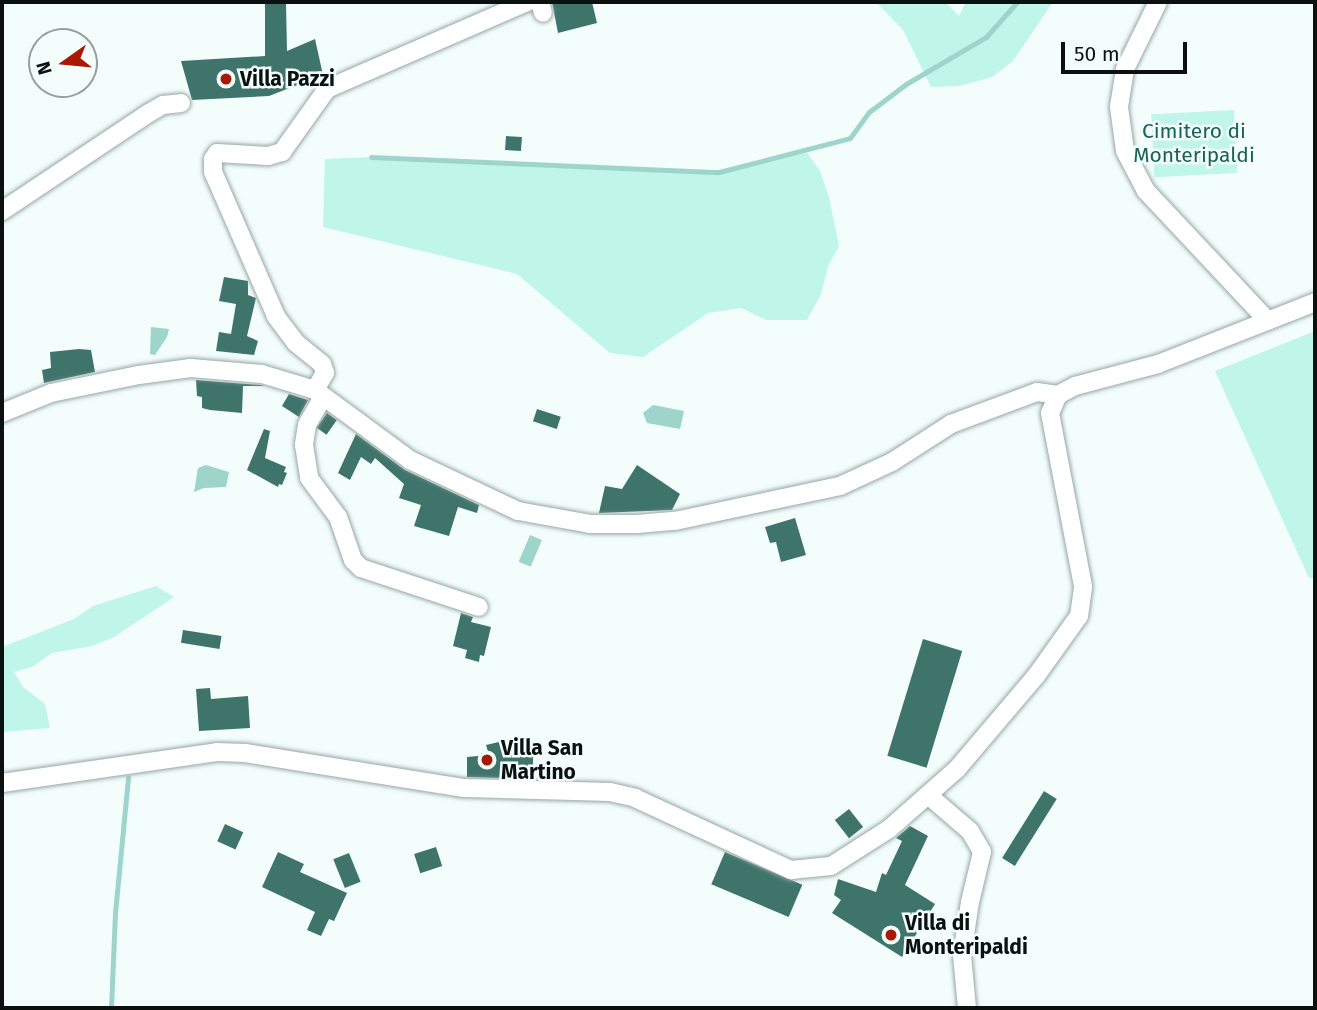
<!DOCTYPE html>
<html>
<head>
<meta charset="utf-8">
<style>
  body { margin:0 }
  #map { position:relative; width:1317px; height:1010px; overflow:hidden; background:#f3fefc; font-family:"Fira Sans",sans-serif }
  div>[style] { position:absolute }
  .green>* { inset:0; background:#c0f5ea; transform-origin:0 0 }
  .water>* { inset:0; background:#9dd5ca; transform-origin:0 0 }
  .stream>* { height:5px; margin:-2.5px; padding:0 2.5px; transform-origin:2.5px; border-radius:2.5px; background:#9dd5ca }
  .building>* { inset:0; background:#3f746b; transform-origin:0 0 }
  .roads { filter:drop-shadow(0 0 2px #95a7a4) drop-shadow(0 0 2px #95a7a4) }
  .minor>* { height:18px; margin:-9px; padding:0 9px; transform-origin:9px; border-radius:9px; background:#fff }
  .dots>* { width:19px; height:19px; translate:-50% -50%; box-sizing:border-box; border:4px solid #f3fefc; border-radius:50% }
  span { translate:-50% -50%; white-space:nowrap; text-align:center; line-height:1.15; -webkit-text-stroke:5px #f3fefc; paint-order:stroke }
  .poi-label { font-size:21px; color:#0a110f; font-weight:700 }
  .left { translate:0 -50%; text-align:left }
  .park-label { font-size:21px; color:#196257 }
  .frame { position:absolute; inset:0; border:4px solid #0a110f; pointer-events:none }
  .north { position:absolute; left:28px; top:28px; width:70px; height:70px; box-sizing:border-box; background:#f3fefc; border:2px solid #969f9d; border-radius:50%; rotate:255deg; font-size:19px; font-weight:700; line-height:28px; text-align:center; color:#0a110f }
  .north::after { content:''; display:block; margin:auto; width:24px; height:32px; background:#a91803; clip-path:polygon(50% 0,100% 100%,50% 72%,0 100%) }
  .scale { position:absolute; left:1061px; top:42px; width:126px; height:32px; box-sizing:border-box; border:4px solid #0a110f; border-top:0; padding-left:9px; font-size:21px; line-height:24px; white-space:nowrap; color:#0a110f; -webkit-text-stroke:5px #f3fefc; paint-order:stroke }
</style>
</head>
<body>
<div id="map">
  <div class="green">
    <div style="clip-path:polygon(876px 2px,945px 2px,959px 16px,966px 2px,1053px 2px,1013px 61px,992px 77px,959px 86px,931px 87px,903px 30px)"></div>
    <div style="left:1234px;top:110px;width:63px;height:83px;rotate:87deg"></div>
    <div style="clip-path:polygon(805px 150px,820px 171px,829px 197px,839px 246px,828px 266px,821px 294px,807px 320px,766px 320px,741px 308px,708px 313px,643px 357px,610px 353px,517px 274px,323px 227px,325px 159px,371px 157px,719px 172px)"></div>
    <div style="clip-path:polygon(1315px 331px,1315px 578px,1309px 578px,1215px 371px)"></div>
    <div style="clip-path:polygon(156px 586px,174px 597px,114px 637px,92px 646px,52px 653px,32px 667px,14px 672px,23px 687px,45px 704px,50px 728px,2px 732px,2px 647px,74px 619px,93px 606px)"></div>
  </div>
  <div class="water">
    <div style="clip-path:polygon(151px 327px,169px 329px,167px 337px,155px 355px,150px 354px)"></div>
    <div style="clip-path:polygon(653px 405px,684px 411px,680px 429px,647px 423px,643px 413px)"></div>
    <div style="clip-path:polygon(206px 465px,229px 472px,226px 487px,204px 488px,194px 492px,198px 468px)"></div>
    <div style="left:530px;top:535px;width:13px;height:29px;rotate:23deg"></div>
  </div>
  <div class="stream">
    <div style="left:371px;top:157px;width:348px;rotate:2.5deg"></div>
    <div style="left:719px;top:172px;width:135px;rotate:-14.5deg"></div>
    <div style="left:850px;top:138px;width:32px;rotate:-54deg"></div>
    <div style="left:869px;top:112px;width:46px;rotate:-37.1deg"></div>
    <div style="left:906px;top:84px;width:93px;rotate:-30.4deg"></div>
    <div style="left:986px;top:37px;width:47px;rotate:-48.5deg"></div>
    <div style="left:111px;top:1008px;width:95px;rotate:-87.6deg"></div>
    <div style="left:115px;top:913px;width:136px;rotate:-84.5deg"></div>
  </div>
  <div class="building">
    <div style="clip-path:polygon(265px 2px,286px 2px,287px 51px,315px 39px,323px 75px,269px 96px,192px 100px,181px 61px,265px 56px)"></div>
    <div style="clip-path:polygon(552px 2px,592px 2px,597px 23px,558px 33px)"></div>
    <div style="left:506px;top:136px;width:16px;height:14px;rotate:4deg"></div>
    <div style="clip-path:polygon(224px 277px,248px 281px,248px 295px,256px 298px,247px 336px,258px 341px,254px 355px,216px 351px,219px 332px,231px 334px,236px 304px,219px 301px)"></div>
    <div style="clip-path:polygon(79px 349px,91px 350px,95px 372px,44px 383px,42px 370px,51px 368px,50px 352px)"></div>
    <div style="clip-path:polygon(196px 380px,260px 385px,264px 386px,243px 386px,242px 413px,210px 410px,202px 408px,202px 397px,197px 396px)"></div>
    <div style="clip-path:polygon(289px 394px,308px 400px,299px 417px,282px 406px)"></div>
    <div style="left:537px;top:409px;width:25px;height:13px;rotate:18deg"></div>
    <div style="left:327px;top:413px;width:12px;height:18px;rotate:35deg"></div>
    <div style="clip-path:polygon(264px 429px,270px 431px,265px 458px,286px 467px,284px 472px,287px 473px,282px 485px,279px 484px,278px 487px,247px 470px)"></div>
    <div style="clip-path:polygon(356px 434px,405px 470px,479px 505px,477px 513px,458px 507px,449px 536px,414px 526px,421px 505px,399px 498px,404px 484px,375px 458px,371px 464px,361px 457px,350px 480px,338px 473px)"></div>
    <div style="clip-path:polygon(637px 465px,680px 494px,672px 510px,599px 513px,605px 486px,622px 489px)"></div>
    <div style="clip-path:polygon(795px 518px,806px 555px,781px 562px,776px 542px,770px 543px,765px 527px)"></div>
    <div style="clip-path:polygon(461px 613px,473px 617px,471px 622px,491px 627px,484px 656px,480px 655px,479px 662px,465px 658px,467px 650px,453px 646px)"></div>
    <div style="left:183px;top:630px;width:39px;height:13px;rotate:9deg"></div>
    <div style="left:923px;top:639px;width:41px;height:122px;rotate:17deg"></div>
    <div style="clip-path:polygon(210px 688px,211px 699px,248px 696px,250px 728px,199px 731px,196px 689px)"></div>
    <div style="clip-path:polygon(503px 741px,505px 749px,533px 749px,533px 779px,467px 777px,467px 757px,489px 755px,486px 745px)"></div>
    <div style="left:1044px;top:791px;width:15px;height:79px;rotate:32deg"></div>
    <div style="left:849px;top:809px;width:23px;height:18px;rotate:52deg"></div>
    <div style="left:225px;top:824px;width:20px;height:19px;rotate:24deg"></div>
    <div style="clip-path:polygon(910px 826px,928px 836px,905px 885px,935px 904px,902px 957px,832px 913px,841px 900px,834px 895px,838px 879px,876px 892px,882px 873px,886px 875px,902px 841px,896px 838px)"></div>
    <div style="left:436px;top:847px;width:20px;height:23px;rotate:72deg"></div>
    <div style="clip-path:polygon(278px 852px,304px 864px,300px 872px,347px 893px,334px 921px,329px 919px,321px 936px,307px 930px,315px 912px,262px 887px)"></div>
    <div style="left:725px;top:852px;width:84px;height:35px;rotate:23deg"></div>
    <div style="left:349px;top:853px;width:31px;height:17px;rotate:68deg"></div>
  </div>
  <div class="roads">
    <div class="minor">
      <div style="left:540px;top:2px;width:11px;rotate:75deg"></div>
      <div style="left:1158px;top:2px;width:75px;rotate:116.2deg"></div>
      <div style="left:1125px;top:69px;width:38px;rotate:99deg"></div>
      <div style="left:1119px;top:107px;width:44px;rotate:82.2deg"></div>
      <div style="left:1125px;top:151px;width:45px;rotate:62.3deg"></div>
      <div style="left:1146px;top:191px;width:178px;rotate:46.8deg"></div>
      <div style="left:2px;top:211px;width:177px;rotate:-33.7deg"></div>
      <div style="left:149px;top:113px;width:16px;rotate:-30deg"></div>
      <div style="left:163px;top:105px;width:18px;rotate:-6deg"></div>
      <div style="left:315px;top:390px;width:20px;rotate:-60deg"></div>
      <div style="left:325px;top:373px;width:9px;rotate:-108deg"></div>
      <div style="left:322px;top:364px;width:33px;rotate:-141deg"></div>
      <div style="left:296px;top:343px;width:34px;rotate:-127deg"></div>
      <div style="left:276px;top:316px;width:157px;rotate:-113.6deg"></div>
      <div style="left:213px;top:172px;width:13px;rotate:-90deg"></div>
      <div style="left:213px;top:159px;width:7px;rotate:-56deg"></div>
      <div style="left:217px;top:153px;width:51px;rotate:3.4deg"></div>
      <div style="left:268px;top:156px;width:15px;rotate:-16deg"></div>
      <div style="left:282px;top:152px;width:77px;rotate:-54.5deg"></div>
      <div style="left:327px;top:89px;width:218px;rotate:-23.5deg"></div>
      <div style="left:323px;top:397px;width:32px;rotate:120deg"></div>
      <div style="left:307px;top:425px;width:20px;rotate:99deg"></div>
      <div style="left:304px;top:445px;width:33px;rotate:81deg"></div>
      <div style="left:309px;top:478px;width:49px;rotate:53.4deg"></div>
      <div style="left:338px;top:517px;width:46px;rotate:70.8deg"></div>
      <div style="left:353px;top:560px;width:11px;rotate:45deg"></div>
      <div style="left:361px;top:568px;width:124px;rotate:18.3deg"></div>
      <div style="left:2px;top:413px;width:53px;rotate:-22.2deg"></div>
      <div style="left:51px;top:393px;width:90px;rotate:-11.6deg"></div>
      <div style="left:139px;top:375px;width:52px;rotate:-7.7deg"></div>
      <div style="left:191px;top:368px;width:71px;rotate:4.8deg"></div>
      <div style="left:262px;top:374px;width:55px;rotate:16.8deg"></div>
      <div style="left:315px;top:390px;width:118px;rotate:36.4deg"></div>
      <div style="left:410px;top:460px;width:119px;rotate:25.3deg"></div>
      <div style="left:518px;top:511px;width:73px;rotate:10.2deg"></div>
      <div style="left:590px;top:524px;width:47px"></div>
      <div style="left:637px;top:524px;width:38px;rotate:-5deg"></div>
      <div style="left:675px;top:521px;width:169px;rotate:-12deg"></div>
      <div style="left:840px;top:486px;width:57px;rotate:-24.8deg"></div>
      <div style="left:892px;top:462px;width:70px;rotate:-32.8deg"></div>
      <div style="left:951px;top:424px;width:92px;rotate:-20.4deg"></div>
      <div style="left:1037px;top:392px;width:21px;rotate:8deg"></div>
      <div style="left:2px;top:783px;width:217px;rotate:-8.2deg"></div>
      <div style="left:217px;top:752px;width:28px;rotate:2deg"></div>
      <div style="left:245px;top:753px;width:222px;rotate:9.1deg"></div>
      <div style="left:464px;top:788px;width:146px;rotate:1.6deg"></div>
      <div style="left:610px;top:792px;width:26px;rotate:13deg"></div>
      <div style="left:635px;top:798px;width:172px;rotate:24.8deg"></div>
      <div style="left:791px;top:870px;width:40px;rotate:-5.7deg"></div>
      <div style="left:831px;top:866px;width:69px;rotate:-32.5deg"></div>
      <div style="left:889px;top:829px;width:91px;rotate:-41.4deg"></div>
      <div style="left:957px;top:769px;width:122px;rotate:-49.7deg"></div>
      <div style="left:1036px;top:676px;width:74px;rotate:-54.4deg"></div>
      <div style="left:1079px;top:616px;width:30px;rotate:-82deg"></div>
      <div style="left:1083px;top:586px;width:176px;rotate:-100.8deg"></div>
      <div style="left:1050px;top:413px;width:20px;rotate:-66deg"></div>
      <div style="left:1058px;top:395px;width:19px;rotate:-28deg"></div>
      <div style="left:1075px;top:386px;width:86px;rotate:-14.8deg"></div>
      <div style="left:1158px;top:364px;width:169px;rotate:-21.5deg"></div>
      <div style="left:928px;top:795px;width:55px;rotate:40.6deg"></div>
      <div style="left:970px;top:831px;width:24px;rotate:60deg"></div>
      <div style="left:982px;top:852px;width:51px;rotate:103.5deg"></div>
      <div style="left:970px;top:902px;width:54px;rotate:98.6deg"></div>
      <div style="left:962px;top:955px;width:53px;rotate:84.6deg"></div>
    </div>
  </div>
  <div class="dots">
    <div style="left:226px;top:79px;background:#a91803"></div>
    <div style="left:487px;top:760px;background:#a91803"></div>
    <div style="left:891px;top:935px;background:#a91803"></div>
  </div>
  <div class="poi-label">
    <span class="left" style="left:240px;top:79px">Villa Pazzi</span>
    <span class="left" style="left:501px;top:760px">Villa San<br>Martino</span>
    <span class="left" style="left:905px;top:935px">Villa di<br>Monteripaldi</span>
  </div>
  <div class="park-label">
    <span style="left:1194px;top:143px">Cimitero di<br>Monteripaldi</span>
  </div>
  <div class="frame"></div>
  <div class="north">N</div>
  <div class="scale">50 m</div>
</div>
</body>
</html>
